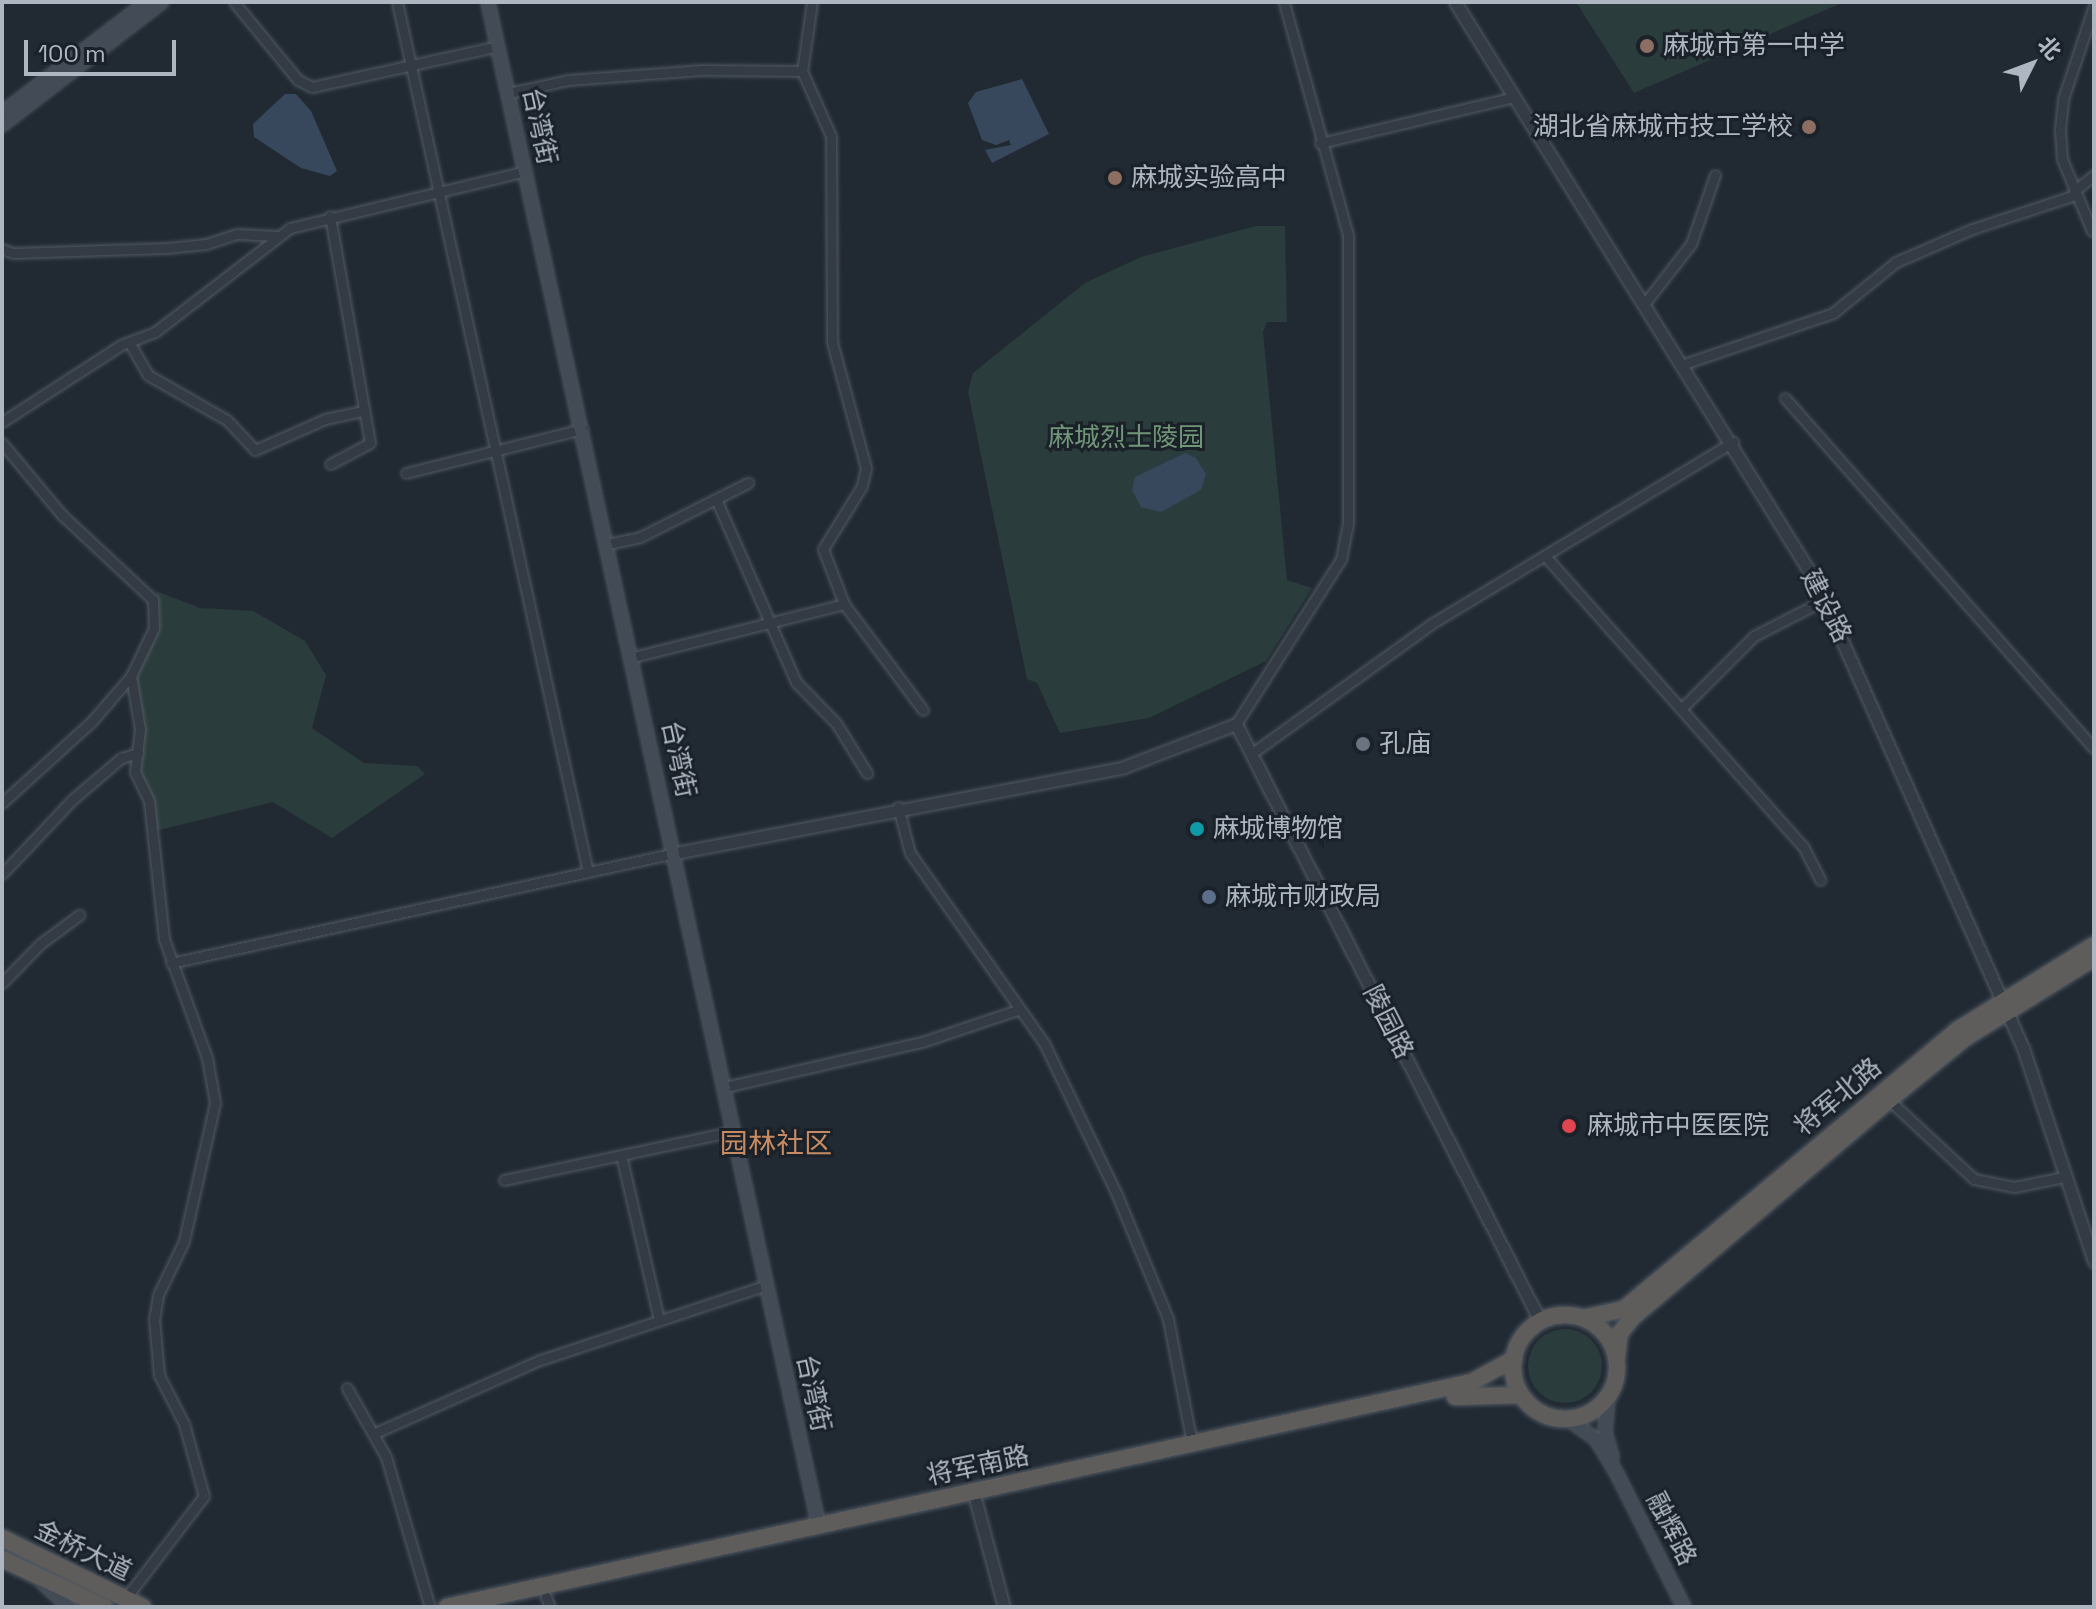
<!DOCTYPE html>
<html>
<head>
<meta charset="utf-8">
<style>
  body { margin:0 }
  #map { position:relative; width:2096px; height:1609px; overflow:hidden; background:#212a33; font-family:"Space Grotesk","Noto Sans SC",sans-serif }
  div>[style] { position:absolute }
  .green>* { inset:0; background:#2a3c3b }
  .round { border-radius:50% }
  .water>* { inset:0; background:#38485c }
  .roads { filter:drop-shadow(0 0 2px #525962) drop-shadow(0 0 2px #525962) }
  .minor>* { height:9px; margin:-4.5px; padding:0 4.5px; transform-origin:4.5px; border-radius:4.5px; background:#343b44 }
  .tertiary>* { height:11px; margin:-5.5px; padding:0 5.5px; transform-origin:5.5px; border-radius:5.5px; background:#343b44 }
  .secondary>* { height:12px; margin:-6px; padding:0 6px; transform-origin:6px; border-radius:6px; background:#434b57 }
  .trunk>* { height:16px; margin:-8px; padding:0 8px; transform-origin:8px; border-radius:8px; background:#5e5d5b }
  .trunk>.ring { margin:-8px; padding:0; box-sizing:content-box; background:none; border:16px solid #5e5d5b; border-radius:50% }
  .dots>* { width:22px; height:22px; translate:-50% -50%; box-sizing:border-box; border:4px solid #1a2129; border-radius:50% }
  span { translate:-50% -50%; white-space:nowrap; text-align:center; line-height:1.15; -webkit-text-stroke:6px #1a2129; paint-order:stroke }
  .poi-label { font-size:26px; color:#aeb6c1 }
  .left { translate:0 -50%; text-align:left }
  .right { translate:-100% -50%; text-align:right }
  .street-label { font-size:26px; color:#aeb6c1 }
  .park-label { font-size:26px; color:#709577 }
  .neighbourhood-label { font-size:28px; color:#c78b63 }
  .frame { position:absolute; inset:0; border:4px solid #aeb6c1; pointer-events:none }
  .north { position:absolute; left:1992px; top:24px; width:80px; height:80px; -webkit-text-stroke:6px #1a2129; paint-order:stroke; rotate:48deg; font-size:22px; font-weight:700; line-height:32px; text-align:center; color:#aeb6c1 }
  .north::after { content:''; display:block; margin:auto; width:28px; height:36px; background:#aeb6c1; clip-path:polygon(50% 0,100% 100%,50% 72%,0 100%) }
  .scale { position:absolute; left:24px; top:40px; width:152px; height:36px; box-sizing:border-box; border:4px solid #aeb6c1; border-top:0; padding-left:10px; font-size:24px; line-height:28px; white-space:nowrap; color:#aeb6c1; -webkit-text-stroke:6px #1a2129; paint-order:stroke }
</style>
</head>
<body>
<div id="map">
  <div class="green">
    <div style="clip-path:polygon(1576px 2px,1844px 2px,1634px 93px)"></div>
    <div style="clip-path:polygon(1256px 226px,1285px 226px,1287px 322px,1267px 322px,1263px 332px,1287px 580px,1312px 588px,1266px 661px,1149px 718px,1060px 733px,1037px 683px,1027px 679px,968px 392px,973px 373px,1085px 283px,1141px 257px)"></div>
    <div style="clip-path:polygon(156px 591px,200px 608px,253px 611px,305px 641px,326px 675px,312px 728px,364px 763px,417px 766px,425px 774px,332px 838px,273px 802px,155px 831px,139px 775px,135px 677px,137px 662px,160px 623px)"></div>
    <div class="round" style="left:1528px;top:1329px;width:74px;height:74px"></div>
  </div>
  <div class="water">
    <div style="clip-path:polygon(1022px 79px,1049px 134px,992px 163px,985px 150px,1011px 145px,1009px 140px,996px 145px,982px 140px,968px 103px,976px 92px)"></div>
    <div style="clip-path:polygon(285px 94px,296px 94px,311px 111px,337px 171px,330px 176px,301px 168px,254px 137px,253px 124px)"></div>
    <div style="clip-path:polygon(1185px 453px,1196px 458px,1206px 474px,1201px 490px,1161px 512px,1141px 507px,1132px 490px,1135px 477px)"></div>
  </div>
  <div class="roads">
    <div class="minor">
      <div style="left:234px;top:2px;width:101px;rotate:50.6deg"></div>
      <div style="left:298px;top:80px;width:16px;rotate:27deg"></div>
      <div style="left:312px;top:87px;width:191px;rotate:-12.4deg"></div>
      <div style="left:397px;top:2px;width:891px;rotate:77.62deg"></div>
      <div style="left:812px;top:2px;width:70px;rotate:98.2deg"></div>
      <div style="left:802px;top:71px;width:71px;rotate:66deg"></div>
      <div style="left:831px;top:136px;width:206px;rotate:89.7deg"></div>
      <div style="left:832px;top:342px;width:131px;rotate:74.9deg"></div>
      <div style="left:866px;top:468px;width:18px;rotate:103deg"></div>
      <div style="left:862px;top:486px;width:74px;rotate:121.8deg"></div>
      <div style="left:823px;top:549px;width:59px;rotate:69.1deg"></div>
      <div style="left:844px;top:604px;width:132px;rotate:53.3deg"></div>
      <div style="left:509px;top:93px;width:60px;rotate:-12.4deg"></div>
      <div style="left:568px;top:80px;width:134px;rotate:-4.3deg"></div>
      <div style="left:702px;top:70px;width:100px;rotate:0.6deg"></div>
      <div style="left:1320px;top:143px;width:200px;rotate:-13.3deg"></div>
      <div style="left:2074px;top:191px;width:26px;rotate:-39deg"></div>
      <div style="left:330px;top:216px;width:230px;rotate:80deg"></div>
      <div style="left:370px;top:443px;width:45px;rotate:152.3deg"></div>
      <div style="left:2092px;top:231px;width:78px;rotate:-112.6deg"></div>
      <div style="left:2062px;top:159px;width:30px;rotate:-94deg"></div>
      <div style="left:2060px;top:129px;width:30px;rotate:-84deg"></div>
      <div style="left:2063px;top:99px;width:98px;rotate:-71.6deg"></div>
      <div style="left:2px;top:249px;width:12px;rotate:20deg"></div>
      <div style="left:13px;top:253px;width:154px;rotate:-1.9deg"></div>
      <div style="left:167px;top:248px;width:39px;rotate:-6deg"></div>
      <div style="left:206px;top:244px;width:33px;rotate:-18deg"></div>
      <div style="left:237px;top:234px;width:40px;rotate:2.9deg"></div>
      <div style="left:1645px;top:303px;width:75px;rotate:-52.1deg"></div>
      <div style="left:1691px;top:244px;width:73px;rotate:-70.8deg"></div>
      <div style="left:129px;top:342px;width:38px;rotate:60deg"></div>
      <div style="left:148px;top:375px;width:91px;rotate:29.7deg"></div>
      <div style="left:227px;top:420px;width:41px;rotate:47deg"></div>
      <div style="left:255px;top:450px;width:77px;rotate:-23.9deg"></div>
      <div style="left:325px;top:419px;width:40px;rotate:-12deg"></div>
      <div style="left:1684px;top:364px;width:157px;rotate:-18.9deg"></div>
      <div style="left:1833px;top:313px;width:81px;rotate:-39deg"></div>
      <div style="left:1896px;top:262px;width:83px;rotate:-23.5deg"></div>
      <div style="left:1972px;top:229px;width:108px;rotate:-18.3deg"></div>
      <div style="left:1785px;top:398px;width:467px;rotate:48.6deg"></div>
      <div style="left:2px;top:422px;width:142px;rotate:-32.9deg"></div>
      <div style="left:121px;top:345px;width:36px;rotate:-21deg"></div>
      <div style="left:155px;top:332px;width:170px;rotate:-37.6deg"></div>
      <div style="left:290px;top:228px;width:243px;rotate:-13.6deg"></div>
      <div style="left:2px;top:443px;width:94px;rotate:50.2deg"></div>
      <div style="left:62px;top:515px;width:125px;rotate:43deg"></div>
      <div style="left:153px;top:600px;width:28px;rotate:88deg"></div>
      <div style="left:154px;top:628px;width:53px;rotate:115.6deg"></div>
      <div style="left:131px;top:676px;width:54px;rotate:80.4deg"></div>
      <div style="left:140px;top:729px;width:43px;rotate:96.6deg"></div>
      <div style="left:135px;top:772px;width:32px;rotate:64deg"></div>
      <div style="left:149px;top:801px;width:139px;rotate:83.8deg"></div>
      <div style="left:164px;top:939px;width:127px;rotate:70.1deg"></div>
      <div style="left:207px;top:1058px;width:46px;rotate:79.9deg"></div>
      <div style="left:215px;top:1103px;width:141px;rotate:102.7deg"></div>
      <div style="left:184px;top:1241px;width:60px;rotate:115.7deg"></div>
      <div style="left:158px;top:1295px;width:24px;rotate:99deg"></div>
      <div style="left:154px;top:1319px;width:56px;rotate:84.9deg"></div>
      <div style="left:159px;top:1375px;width:55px;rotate:63deg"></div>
      <div style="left:184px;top:1424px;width:75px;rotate:74.5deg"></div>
      <div style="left:204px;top:1496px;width:130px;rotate:127.5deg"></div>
      <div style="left:406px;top:473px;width:182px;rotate:-14deg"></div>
      <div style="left:716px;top:499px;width:200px;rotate:66.4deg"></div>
      <div style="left:796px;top:682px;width:57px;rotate:45.7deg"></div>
      <div style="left:836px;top:723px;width:59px;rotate:58.2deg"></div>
      <div style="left:608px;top:544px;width:33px;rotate:-12deg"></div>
      <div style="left:640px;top:537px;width:121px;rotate:-26.6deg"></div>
      <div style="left:1546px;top:557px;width:387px;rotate:48.4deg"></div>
      <div style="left:1803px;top:846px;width:38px;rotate:63deg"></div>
      <div style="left:633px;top:657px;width:218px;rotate:-14.1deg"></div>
      <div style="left:1681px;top:709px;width:103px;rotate:-45deg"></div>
      <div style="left:1754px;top:636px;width:79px;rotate:-27.2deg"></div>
      <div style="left:1236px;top:724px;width:196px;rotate:-57.5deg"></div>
      <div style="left:1341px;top:559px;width:36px;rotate:-79deg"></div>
      <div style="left:1348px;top:524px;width:289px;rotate:-90deg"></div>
      <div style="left:1348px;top:235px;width:242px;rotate:-105.4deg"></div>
      <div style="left:1251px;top:754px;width:222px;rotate:-35.8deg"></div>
      <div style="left:1431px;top:624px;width:353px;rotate:-31.1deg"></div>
      <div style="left:2px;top:803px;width:122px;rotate:-42.3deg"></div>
      <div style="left:92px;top:721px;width:60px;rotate:-49.1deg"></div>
      <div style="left:898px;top:807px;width:48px;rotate:75.4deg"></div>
      <div style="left:910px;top:853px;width:232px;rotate:54.8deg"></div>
      <div style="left:1044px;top:1043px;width:169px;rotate:64.3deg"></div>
      <div style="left:1117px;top:1195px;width:134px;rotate:67.6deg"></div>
      <div style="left:1168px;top:1319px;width:127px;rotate:79.1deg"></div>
      <div style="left:2px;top:874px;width:103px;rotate:-46.6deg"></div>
      <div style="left:73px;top:799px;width:63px;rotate:-40.5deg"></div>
      <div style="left:121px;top:758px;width:18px;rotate:-16deg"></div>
      <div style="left:171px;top:963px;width:516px;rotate:-12.31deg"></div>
      <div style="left:2px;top:983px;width:54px;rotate:-45.7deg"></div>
      <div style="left:40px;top:944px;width:49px;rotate:-36.6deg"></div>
      <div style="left:725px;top:1087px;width:202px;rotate:-12.9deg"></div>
      <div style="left:922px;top:1042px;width:100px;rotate:-18.6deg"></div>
      <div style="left:1889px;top:1100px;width:116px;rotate:42.9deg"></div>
      <div style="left:1974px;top:1179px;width:41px;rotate:11.3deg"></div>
      <div style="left:2014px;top:1187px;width:51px;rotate:-11.3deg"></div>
      <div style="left:621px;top:1155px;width:168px;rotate:77deg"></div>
      <div style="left:504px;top:1180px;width:235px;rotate:-12deg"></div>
      <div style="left:347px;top:1388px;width:79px;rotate:60.5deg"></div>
      <div style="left:386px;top:1457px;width:156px;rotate:73.7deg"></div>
      <div style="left:375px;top:1433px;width:180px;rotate:-23.9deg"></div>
      <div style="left:540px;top:1360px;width:239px;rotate:-18.3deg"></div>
      <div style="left:546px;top:1597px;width:11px;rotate:68deg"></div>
    </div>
    <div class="tertiary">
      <div style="left:1455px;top:2px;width:683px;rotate:58.1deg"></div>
      <div style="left:1816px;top:582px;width:510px;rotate:66.05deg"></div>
      <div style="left:2023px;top:1048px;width:225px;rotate:71.6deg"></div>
      <div style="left:675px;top:853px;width:457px;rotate:-10.8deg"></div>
      <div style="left:1124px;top:767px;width:120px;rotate:-21deg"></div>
      <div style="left:1236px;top:724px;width:670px;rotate:63.01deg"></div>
      <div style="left:976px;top:1502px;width:109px;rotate:75.1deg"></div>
    </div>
    <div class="secondary">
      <div style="left:488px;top:2px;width:1560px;rotate:77.75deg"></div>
      <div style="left:2px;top:113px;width:183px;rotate:-37.4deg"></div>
      <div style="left:2px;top:125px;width:202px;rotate:-37.6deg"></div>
      <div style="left:1608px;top:1399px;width:33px;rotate:95deg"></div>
      <div style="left:1605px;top:1432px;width:26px;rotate:74deg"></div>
      <div style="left:1568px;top:1419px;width:34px;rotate:36deg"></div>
      <div style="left:1596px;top:1439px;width:39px;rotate:59deg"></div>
      <div style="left:1616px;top:1472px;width:151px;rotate:63.3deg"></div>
      <div style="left:42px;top:1582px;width:37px;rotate:43deg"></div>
    </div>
    <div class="trunk">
      <div class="ring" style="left:1513px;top:1315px;width:88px;height:88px"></div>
      <div style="left:1583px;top:1318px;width:42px;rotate:-12.4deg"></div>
      <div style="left:1624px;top:1309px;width:437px;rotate:-39.9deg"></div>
      <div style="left:1959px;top:1029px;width:159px;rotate:-31.9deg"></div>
      <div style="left:1617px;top:1356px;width:23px;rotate:-83deg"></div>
      <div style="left:1620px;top:1333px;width:19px;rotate:-51deg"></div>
      <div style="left:1632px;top:1318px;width:337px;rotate:-40.3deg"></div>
      <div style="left:1889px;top:1100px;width:98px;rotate:-39.2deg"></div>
      <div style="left:1965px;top:1038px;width:152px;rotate:-31.8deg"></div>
      <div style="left:1455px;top:1397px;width:66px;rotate:-1.7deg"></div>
      <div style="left:2px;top:1538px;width:157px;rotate:26.1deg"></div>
      <div style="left:2px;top:1559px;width:113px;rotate:25.2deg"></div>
      <div style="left:447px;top:1607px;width:1049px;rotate:-12.38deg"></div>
      <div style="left:1472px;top:1382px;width:48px;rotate:-28.7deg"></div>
    </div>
  </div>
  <div class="dots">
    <div style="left:1647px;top:46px;background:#8d6e63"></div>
    <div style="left:1809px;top:127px;background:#8d6e63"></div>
    <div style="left:1115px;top:178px;background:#8d6e63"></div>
    <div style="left:1363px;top:744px;background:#6b7280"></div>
    <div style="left:1197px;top:829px;background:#0f9aa8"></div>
    <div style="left:1209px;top:897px;background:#5c6f8a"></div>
    <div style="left:1569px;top:1126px;background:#e0444e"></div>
  </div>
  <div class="poi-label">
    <span class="left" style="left:1663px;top:46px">麻城市第一中学</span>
    <span class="right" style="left:1793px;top:127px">湖北省麻城市技工学校</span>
    <span class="left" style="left:1131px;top:178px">麻城实验高中</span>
    <span class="left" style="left:1379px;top:744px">孔庙</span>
    <span class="left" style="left:1213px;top:829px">麻城博物馆</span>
    <span class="left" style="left:1225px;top:897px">麻城市财政局</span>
    <span class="left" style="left:1587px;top:1126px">麻城市中医医院</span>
  </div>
  <div class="street-label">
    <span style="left:539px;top:126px;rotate:78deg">台湾街</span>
    <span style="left:1826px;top:606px;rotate:63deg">建设路</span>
    <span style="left:678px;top:759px;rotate:78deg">台湾街</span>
    <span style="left:1388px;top:1022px;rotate:63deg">陵园路</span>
    <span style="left:1838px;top:1097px;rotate:-40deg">将军北路</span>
    <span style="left:813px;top:1393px;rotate:78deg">台湾街</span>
    <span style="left:978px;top:1466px;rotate:-12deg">将军南路</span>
    <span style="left:1671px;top:1529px;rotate:63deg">融辉路</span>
    <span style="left:83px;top:1551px;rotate:26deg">金桥大道</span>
  </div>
  <div class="park-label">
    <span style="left:1126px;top:438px">麻城烈士陵园</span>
  </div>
  <div class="neighbourhood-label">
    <span style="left:776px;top:1143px">园林社区</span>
  </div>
  <div class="frame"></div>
  <div class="north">北</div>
  <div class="scale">100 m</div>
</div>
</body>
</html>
